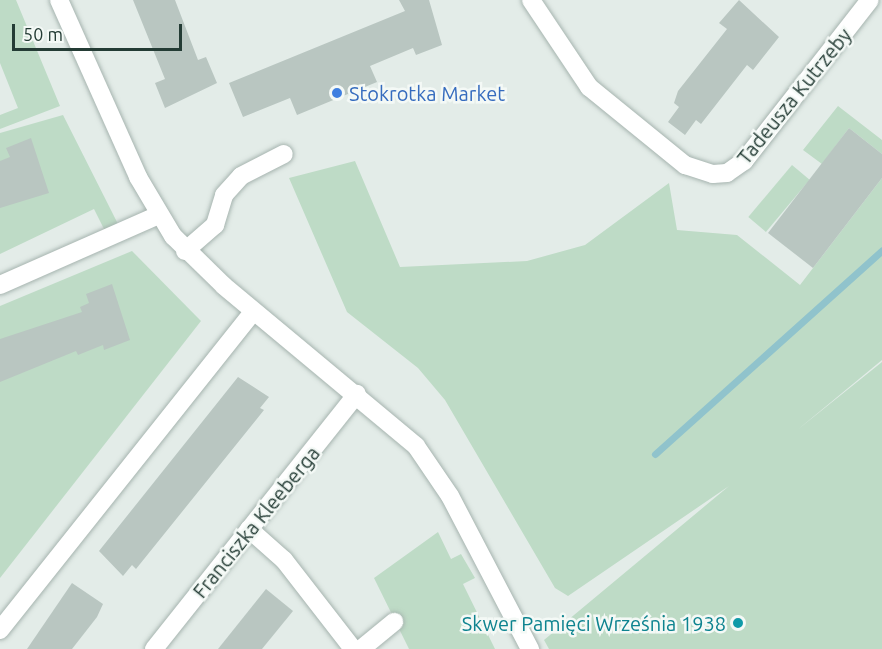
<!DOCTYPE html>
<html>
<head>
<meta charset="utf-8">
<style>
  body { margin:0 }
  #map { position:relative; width:882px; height:649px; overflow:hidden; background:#e3ece8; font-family:Ubuntu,sans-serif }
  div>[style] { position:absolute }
  .green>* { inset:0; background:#bedbc6; transform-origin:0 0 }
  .stream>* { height:7px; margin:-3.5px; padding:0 3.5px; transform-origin:3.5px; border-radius:3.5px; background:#90c3cc }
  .building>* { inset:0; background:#b9c6c1 }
  .roads { filter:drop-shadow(0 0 2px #a6b4af) drop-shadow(0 0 2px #a6b4af) }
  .minor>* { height:18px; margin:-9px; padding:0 9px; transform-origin:9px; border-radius:9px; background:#fff }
  .dots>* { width:16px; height:16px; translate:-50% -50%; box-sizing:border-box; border:3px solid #f4f9f6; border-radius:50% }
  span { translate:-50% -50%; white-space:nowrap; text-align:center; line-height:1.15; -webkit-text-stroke:5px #f4f9f6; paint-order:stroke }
  .shop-label { font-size:20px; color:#366cbe }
  .left { translate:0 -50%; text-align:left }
  .street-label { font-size:20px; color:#243c35 }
  .culture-label { font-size:20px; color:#0d838f }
  .right { translate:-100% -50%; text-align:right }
  .scale { position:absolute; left:12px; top:24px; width:170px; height:27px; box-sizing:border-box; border:3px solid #243c35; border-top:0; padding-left:8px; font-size:18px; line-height:21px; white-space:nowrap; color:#243c35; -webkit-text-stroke:4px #f4f9f6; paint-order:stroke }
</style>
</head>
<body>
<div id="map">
  <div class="green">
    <div style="clip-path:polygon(0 0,16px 0,60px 106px,0 129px,0 115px,18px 108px,0 63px)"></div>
    <div style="clip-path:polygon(838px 106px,882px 140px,882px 154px,849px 128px,822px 164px,803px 150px)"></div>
    <div style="clip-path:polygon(63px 115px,118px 224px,105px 231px,94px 209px,0 254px,0 133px)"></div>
    <div style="clip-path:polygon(355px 161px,400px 267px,527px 261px,585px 245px,669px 183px,677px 230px,737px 235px,800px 285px,882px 178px,882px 360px,796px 431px,882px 362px,882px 649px,549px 649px,544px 640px,729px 486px,568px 596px,555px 588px,445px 400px,418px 368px,347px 312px,289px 178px)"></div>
    <div style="left:792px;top:165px;width:23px;height:68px;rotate:40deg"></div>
    <div style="clip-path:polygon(132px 251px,201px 321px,0 578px,0 306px)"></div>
    <div style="clip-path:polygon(438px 532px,451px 559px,461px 554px,475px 578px,463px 584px,495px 649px,409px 649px,374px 578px)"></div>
  </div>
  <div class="stream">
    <div style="left:655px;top:454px;width:305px;rotate:-41.9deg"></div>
  </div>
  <div class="building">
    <div style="clip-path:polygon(133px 0,175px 0,198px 60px,206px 57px,217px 83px,165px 108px,155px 83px,165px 79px)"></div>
    <div style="clip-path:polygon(399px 0,429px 0,442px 45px,416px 55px,413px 48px,370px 66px,377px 82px,297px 115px,290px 98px,243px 117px,229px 83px,405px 11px)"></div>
    <div style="clip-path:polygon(739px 0,779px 37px,753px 70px,747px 65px,701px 124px,696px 120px,685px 135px,668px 122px,679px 107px,674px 103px,678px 91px,727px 29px,719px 23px)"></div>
    <div style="clip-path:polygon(849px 128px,882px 154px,882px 178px,813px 268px,768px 233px)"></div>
    <div style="clip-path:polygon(31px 138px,49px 193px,0 208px,0 161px,10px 157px,6px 148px)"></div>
    <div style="clip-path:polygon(112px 284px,130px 340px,104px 350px,103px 345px,78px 355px,76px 351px,0 382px,0 339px,82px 312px,80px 307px,89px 303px,86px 294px)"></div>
    <div style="clip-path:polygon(238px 377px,269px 397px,260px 408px,264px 410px,136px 569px,132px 565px,123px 576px,99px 551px)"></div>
    <div style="clip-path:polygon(72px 583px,103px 604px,97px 617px,72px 649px,27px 649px)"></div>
    <div style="clip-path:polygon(266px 589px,293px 611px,262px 649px,218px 649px)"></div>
  </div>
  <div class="roads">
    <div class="minor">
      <div style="left:59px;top:0;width:194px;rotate:65.9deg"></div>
      <div style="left:138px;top:177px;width:69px;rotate:59.3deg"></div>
      <div style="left:173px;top:236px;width:71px;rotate:44.4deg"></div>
      <div style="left:224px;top:286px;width:250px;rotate:39.8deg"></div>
      <div style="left:416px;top:446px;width:60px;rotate:55.8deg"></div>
      <div style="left:450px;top:496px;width:173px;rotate:62.4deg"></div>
      <div style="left:531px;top:0;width:105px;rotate:56.3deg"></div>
      <div style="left:589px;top:87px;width:124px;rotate:39.1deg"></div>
      <div style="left:685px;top:165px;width:29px;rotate:18deg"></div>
      <div style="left:713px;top:174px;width:14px;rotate:-4deg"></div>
      <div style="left:727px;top:173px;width:21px;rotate:-35deg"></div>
      <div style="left:744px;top:161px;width:204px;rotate:-52deg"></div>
      <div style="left:185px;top:251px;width:40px;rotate:-41deg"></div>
      <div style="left:215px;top:225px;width:31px;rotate:-73deg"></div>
      <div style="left:224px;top:195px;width:25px;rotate:-48deg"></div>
      <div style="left:241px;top:176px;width:48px;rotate:-27.1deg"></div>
      <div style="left:0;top:285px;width:174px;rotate:-23.8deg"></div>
      <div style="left:249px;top:529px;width:47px;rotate:41.5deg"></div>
      <div style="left:284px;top:560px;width:113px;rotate:52.2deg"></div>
      <div style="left:0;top:630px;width:406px;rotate:-51.5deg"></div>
      <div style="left:154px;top:649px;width:326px;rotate:-51.5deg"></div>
      <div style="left:361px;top:649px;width:43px;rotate:-39.3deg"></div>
    </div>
  </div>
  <div class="dots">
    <div style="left:337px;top:93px;background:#3f7fe0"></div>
    <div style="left:738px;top:623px;background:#0f9aa8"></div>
  </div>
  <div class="shop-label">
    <span class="left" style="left:349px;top:93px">Stokrotka Market</span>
  </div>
  <div class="street-label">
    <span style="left:794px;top:96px;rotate:-51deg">Tadeusza Kutrzeby</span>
    <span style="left:256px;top:522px;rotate:-51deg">Franciszka Kleeberga</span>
  </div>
  <div class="culture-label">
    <span class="right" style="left:726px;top:623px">Skwer Pamięci Września 1938</span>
  </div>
  <div class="scale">50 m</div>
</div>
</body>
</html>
